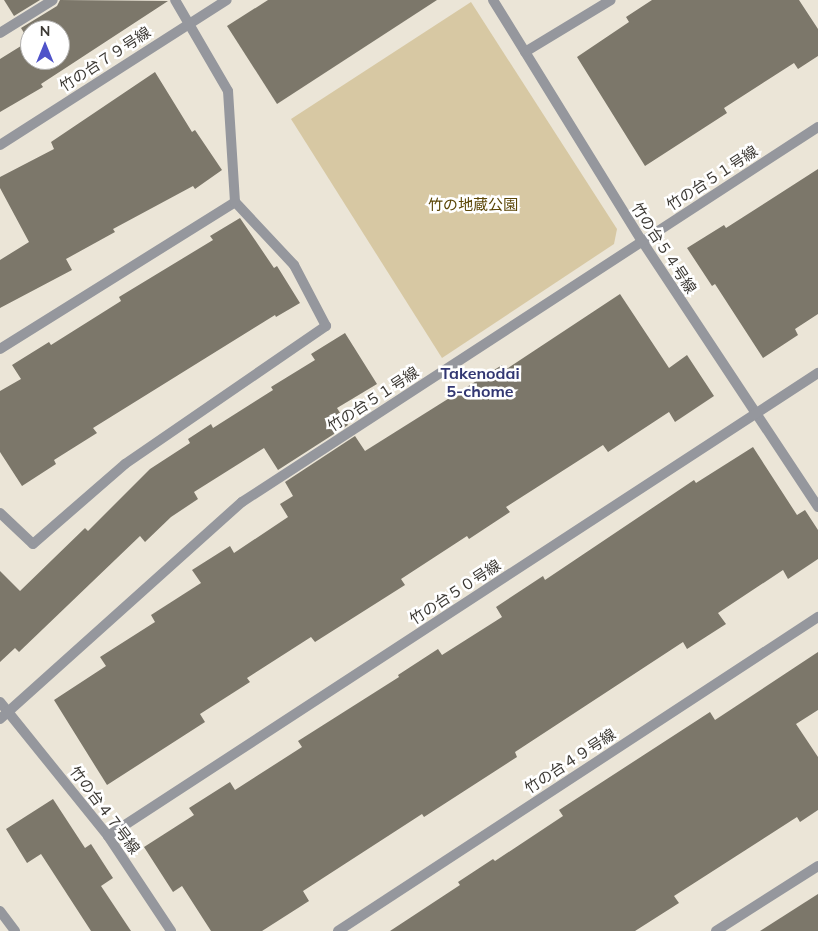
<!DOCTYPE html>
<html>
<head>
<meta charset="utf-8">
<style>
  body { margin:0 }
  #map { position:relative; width:818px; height:931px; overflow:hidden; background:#ebe5d7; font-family:Mulish,"Noto Sans JP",sans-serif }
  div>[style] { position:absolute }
  .green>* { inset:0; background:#d7c8a3 }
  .building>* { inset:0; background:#7c776a }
  .pedestrian>* { height:10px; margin:-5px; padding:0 5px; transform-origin:5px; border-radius:5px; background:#95979d }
  .minor>* { height:10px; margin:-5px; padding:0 5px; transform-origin:5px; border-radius:5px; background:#95979d }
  span { translate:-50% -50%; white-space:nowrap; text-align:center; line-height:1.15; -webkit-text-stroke:5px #fff; paint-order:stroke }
  .street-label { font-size:15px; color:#3c3934 }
  .park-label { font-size:15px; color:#5b4607 }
  .neighbourhood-label { font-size:16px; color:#323772; font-weight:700 }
  .north { position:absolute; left:20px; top:20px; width:50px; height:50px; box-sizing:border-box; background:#fff; border:1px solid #b1b0ae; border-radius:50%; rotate:0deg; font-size:14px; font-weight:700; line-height:20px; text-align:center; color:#3c3934 }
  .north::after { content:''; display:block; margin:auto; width:18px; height:22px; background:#4f53c9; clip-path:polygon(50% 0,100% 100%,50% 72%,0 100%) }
</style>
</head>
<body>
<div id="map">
  <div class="green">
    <div style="clip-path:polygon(471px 2px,617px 229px,614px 244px,442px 358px,291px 119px)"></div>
  </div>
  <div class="building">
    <div style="clip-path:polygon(4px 0,40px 0,14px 16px)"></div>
    <div style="clip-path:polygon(evenodd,60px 0,168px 1px,41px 84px,43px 87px,0 112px,0 59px,29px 41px,21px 28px,57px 6px,60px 0,30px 30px,60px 30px,60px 60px,30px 60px,30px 30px)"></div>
    <div style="clip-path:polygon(268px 0,437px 0,277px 104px,227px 26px)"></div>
    <div style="clip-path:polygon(652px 0,799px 0,818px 29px,818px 56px,798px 69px,794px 63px,724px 108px,727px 113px,645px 166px,577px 57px,629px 22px,626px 17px)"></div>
    <div style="clip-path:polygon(155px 72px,192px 132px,195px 130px,222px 170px,195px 189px,193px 186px,113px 229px,115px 232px,66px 259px,72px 270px,0 308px,0 260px,29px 242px,0 188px,0 177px,54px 149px,51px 142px)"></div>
    <div style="clip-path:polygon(818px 169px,818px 314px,795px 329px,798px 335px,763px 358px,715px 284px,712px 286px,687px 248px,724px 225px,726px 228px)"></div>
    <div style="clip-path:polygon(240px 218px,274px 268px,277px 266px,300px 303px,276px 317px,275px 315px,93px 428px,97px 433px,54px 460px,56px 464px,22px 486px,0 452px,0 391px,21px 379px,12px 365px,49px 342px,51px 345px,121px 301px,119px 297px,213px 240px,210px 236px)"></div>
    <div style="clip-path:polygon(620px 294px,669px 368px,687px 355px,714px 396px,675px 422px,669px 412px,608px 452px,603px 445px,506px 507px,510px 512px,469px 539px,467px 536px,401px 579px,405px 585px,315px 642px,311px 637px,247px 678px,250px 682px,200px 714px,205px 722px,107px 785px,54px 700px,106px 666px,100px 657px,155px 622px,151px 615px,201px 583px,192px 570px,230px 546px,234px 553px,288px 517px,280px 504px,293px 496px,285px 482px,355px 436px,365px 451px,502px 365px,505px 370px)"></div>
    <div style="clip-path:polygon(345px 333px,377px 384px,337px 408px,348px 425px,278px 470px,264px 448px,194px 492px,198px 499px,171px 517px,145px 542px,140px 536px,19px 652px,15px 648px,0 662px,0 571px,20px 591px,85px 528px,88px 531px,150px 469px,190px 443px,188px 439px,211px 424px,213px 428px,273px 390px,271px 387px,315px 360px,311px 354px)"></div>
    <div style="clip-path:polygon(753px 447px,797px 515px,805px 510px,818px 530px,818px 559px,788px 579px,783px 570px,718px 613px,726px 624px,687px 649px,683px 642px,515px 752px,517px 757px,424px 817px,422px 814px,303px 891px,309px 901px,262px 931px,211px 931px,182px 886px,173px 892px,144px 847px,194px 815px,189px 808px,230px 782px,235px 790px,302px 747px,298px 741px,399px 677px,398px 675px,438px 649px,442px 655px,502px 617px,496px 607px,543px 576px,545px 580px,694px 480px,696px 483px)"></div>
    <div style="clip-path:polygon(818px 652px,818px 710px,796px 724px,818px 757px,818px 810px,800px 822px,797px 817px,674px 896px,679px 903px,635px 931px,390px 931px,460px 885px,458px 882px,493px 859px,495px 861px,563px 816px,559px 810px,710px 712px,715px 720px)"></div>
    <div style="clip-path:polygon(53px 799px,85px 848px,91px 844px,113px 878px,101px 886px,131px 931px,91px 931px,41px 854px,27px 863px,6px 829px)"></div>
    <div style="clip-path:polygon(818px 894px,818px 931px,760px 931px)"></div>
  </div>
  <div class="pedestrian">
    <div style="left:0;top:911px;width:25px;rotate:53deg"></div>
  </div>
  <div class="minor">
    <div style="left:493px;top:0;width:283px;rotate:58.3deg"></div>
    <div style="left:642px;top:241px;width:319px;rotate:56.5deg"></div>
    <div style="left:0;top:33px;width:62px;rotate:-31.9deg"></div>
    <div style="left:525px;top:52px;width:100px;rotate:-31.2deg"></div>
    <div style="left:0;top:145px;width:269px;rotate:-32.6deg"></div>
    <div style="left:0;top:349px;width:277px;rotate:-32deg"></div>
    <div style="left:0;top:513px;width:45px;rotate:43.2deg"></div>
    <div style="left:33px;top:544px;width:122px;rotate:-41deg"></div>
    <div style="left:125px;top:464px;width:244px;rotate:-34.5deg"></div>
    <div style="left:326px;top:326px;width:69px;rotate:-117.7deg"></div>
    <div style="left:294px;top:265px;width:86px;rotate:-133.1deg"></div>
    <div style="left:235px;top:202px;width:111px;rotate:-93.6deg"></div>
    <div style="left:228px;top:91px;width:105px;rotate:-120.2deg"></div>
    <div style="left:0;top:702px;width:172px;rotate:51.1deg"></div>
    <div style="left:108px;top:836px;width:114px;rotate:56.4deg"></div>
    <div style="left:0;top:719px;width:325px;rotate:-41.9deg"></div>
    <div style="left:242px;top:502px;width:687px;rotate:-33.07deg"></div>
    <div style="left:108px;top:836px;width:848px;rotate:-33.11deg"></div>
    <div style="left:338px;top:931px;width:574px;rotate:-33.19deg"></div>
    <div style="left:716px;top:931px;width:121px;rotate:-32.5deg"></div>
  </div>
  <div class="street-label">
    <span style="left:105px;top:59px;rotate:-33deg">竹の台７９号線</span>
    <span style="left:712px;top:178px;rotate:-33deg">竹の台５１号線</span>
    <span style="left:664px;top:248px;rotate:57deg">竹の台５４号線</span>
    <span style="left:373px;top:399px;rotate:-33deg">竹の台５１号線</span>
    <span style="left:455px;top:592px;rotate:-33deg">竹の台５０号線</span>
    <span style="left:570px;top:761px;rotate:-33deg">竹の台４９号線</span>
    <span style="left:105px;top:810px;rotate:53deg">竹の台４７号線</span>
  </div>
  <div class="park-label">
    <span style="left:473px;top:205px">竹の地蔵公園</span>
  </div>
  <div class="neighbourhood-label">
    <span style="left:480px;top:382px">Takenodai<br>5-chome</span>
  </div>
  <div class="north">N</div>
</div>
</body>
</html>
